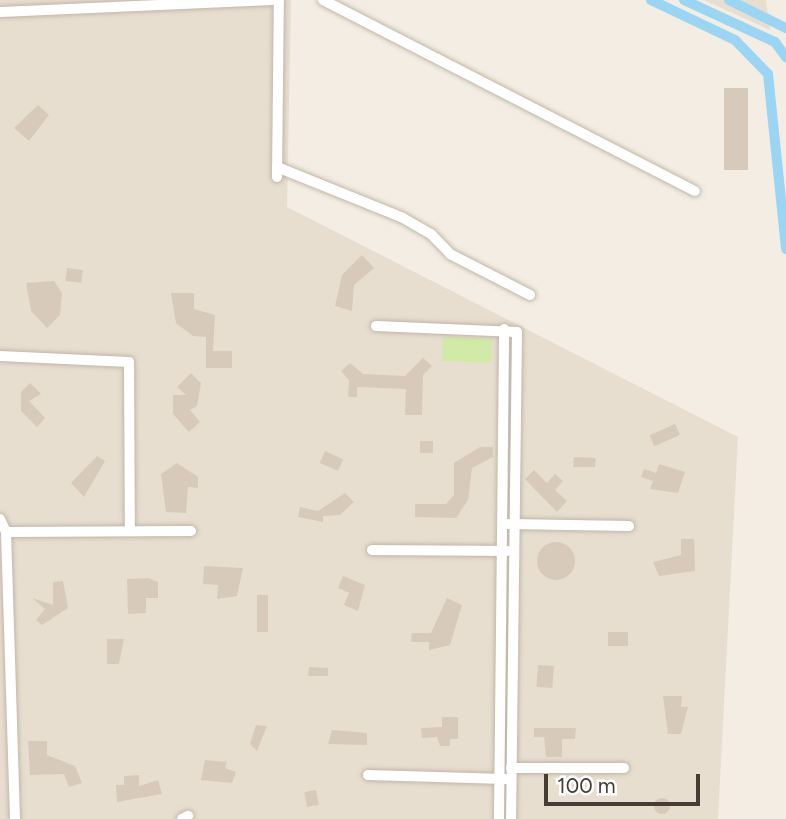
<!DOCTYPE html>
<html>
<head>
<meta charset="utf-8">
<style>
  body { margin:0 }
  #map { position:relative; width:786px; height:819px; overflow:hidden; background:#f3ede3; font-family:Figtree,sans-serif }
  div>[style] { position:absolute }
  .residential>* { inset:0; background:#e7ded0 }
  .green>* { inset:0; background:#d1eaa8; transform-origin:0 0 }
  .canal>* { height:10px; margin:-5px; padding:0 5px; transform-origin:5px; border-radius:5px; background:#9ad6f4 }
  .building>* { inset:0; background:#d8cabb; transform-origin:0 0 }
  .round { border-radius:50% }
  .roads { filter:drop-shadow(0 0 2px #c1b7a8) drop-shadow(0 0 2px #c1b7a8) }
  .minor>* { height:10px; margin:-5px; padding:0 5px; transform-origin:5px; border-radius:5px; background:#fff }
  span { translate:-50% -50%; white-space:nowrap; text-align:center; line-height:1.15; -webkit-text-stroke:6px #fff; paint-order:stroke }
  .scale { position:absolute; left:544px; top:774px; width:156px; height:32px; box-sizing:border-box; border:4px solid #453c33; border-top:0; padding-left:9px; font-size:21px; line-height:24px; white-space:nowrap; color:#453c33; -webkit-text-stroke:5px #fff; paint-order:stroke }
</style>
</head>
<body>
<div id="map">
  <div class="residential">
    <div style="clip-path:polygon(0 0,291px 0,287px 207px,738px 437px,718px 819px,0 819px)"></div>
    <div style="clip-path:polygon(704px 0,766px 0,770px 30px)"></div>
  </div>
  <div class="green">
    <div style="left:443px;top:337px;width:49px;height:24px;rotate:2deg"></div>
  </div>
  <div class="canal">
    <div style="left:651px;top:0;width:93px;rotate:25.5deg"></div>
    <div style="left:735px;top:40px;width:47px;rotate:45.9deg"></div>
    <div style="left:768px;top:74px;width:176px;rotate:84.1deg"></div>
    <div style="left:684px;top:0;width:100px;rotate:24.8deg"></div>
    <div style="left:775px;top:42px;width:19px;rotate:54deg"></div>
    <div style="left:729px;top:0;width:64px;rotate:26.2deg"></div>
  </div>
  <div class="building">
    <div style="left:724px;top:88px;width:24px;height:82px"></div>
    <div style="clip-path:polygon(38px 105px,49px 115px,29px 141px,14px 128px)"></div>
    <div style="clip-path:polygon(362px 255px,374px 268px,354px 285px,352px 311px,335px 306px,342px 275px)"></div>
    <div style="left:67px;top:268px;width:16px;height:13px;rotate:7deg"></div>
    <div style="clip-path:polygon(54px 281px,62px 293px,60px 315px,47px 328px,31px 311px,26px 283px)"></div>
    <div style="clip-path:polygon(171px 293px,194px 293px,194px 309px,215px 315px,213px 351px,232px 351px,232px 368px,206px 368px,206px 337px,193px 336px,176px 323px)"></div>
    <div style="clip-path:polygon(423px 358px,432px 366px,423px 375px,422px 415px,405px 415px,406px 389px,357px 387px,357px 397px,348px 397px,349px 380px,341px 371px,350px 363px,363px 374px,405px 376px)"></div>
    <div style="clip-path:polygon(191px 373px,201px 383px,197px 406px,190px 410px,200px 422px,189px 432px,173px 414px,173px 395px,186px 395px,177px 387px)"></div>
    <div style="clip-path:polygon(30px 383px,41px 394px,29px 401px,45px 418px,37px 427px,21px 411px,21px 392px)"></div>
    <div style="left:675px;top:424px;width:12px;height:28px;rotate:66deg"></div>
    <div style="left:420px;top:441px;width:13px;height:12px"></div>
    <div style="clip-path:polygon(480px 447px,493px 447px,493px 457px,472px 468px,468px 500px,456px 518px,415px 517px,415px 504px,446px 504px,454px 495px,454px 463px)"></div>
    <div style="left:325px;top:451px;width:20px;height:13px;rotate:24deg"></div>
    <div style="clip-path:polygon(97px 456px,105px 461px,84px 497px,71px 483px)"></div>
    <div style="clip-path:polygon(574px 457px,596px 458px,595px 467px,573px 467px)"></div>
    <div style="clip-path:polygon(177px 463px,198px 477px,198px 488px,188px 487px,186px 513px,166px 512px,161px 474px)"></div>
    <div style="clip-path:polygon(659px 464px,685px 472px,678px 493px,650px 489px,653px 481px,641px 477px,644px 469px,656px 473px)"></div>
    <div style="clip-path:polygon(534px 470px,547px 483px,555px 474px,563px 481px,555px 490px,567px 501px,557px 512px,525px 479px)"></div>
    <div style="clip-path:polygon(345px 493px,354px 502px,340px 515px,323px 516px,323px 522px,298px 517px,300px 507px,318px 511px)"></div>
    <div style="clip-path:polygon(681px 539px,694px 539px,695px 571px,659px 576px,653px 562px,681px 555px)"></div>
    <div class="round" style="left:537px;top:542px;width:38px;height:38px"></div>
    <div style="clip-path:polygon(204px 566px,243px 568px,237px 596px,217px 599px,218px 585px,203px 584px)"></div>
    <div style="clip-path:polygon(343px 576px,365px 585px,358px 611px,344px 605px,349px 593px,338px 588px)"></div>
    <div style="clip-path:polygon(149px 578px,158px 582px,158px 598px,146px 598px,146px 613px,128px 614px,127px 579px)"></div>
    <div style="clip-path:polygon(63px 581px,68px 608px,42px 625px,36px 620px,45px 609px,32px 598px,53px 605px,53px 582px)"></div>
    <div style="left:257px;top:595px;width:11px;height:37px"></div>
    <div style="clip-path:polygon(447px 598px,462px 605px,450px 645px,429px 650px,429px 642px,411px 642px,412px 633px,431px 633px)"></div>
    <div style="left:608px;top:632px;width:20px;height:14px"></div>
    <div style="clip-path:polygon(107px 639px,124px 639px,119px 664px,107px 664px)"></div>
    <div style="left:538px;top:665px;width:16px;height:22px;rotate:4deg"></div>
    <div style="clip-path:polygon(309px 667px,328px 668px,328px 676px,308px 676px)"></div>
    <div style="clip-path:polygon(663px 696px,682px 696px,681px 707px,688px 707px,681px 734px,668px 734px)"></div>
    <div style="clip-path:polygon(442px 717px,458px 717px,458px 739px,450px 739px,450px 746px,440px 746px,437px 737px,422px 738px,421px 728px,442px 727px)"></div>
    <div style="clip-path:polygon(256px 725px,267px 726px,257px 751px,250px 744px)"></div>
    <div style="clip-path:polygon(534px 728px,576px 728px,575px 739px,562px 739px,562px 757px,546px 757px,544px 737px,534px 737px)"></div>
    <div style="clip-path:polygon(332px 730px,367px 733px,367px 745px,328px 744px)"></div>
    <div style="clip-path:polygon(28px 741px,47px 741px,47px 755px,75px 766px,82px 783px,69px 787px,64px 774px,30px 775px)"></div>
    <div style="clip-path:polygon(205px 760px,227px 762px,225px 768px,236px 772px,232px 783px,201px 780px)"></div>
    <div style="clip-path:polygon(139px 775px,139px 786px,158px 780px,162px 794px,117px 802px,116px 785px,124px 785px,124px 776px)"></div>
    <div style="left:316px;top:790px;width:15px;height:12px;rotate:79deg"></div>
    <div class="round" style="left:654px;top:798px;width:16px;height:16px"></div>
  </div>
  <div class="roads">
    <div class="minor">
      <div style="left:323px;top:0;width:418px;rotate:27.2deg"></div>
      <div style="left:0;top:12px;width:279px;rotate:-2.5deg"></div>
      <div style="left:277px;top:167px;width:136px;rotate:22deg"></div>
      <div style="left:403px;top:218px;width:32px;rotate:30deg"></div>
      <div style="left:431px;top:234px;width:28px;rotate:46deg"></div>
      <div style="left:450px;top:254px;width:90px;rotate:27.1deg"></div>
      <div style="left:277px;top:177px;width:177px;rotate:-89.4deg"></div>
      <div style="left:376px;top:326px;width:141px;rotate:2.4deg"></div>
      <div style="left:517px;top:332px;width:487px;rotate:90.7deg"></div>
      <div style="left:0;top:356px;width:129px;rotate:2.7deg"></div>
      <div style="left:129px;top:362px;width:168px;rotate:89.7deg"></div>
      <div style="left:0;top:519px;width:14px;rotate:65deg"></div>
      <div style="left:6px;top:532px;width:287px;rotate:88.2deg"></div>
      <div style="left:509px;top:524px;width:120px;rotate:1deg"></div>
      <div style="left:6px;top:532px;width:185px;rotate:-0.3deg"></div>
      <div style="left:372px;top:550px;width:135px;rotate:0.4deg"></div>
      <div style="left:511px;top:768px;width:113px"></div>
      <div style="left:368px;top:775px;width:137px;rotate:1.7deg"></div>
      <div style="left:182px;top:819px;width:7px;rotate:-27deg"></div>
      <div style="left:499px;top:819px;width:490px;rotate:-89.4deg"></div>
    </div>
  </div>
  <div class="scale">100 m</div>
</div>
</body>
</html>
